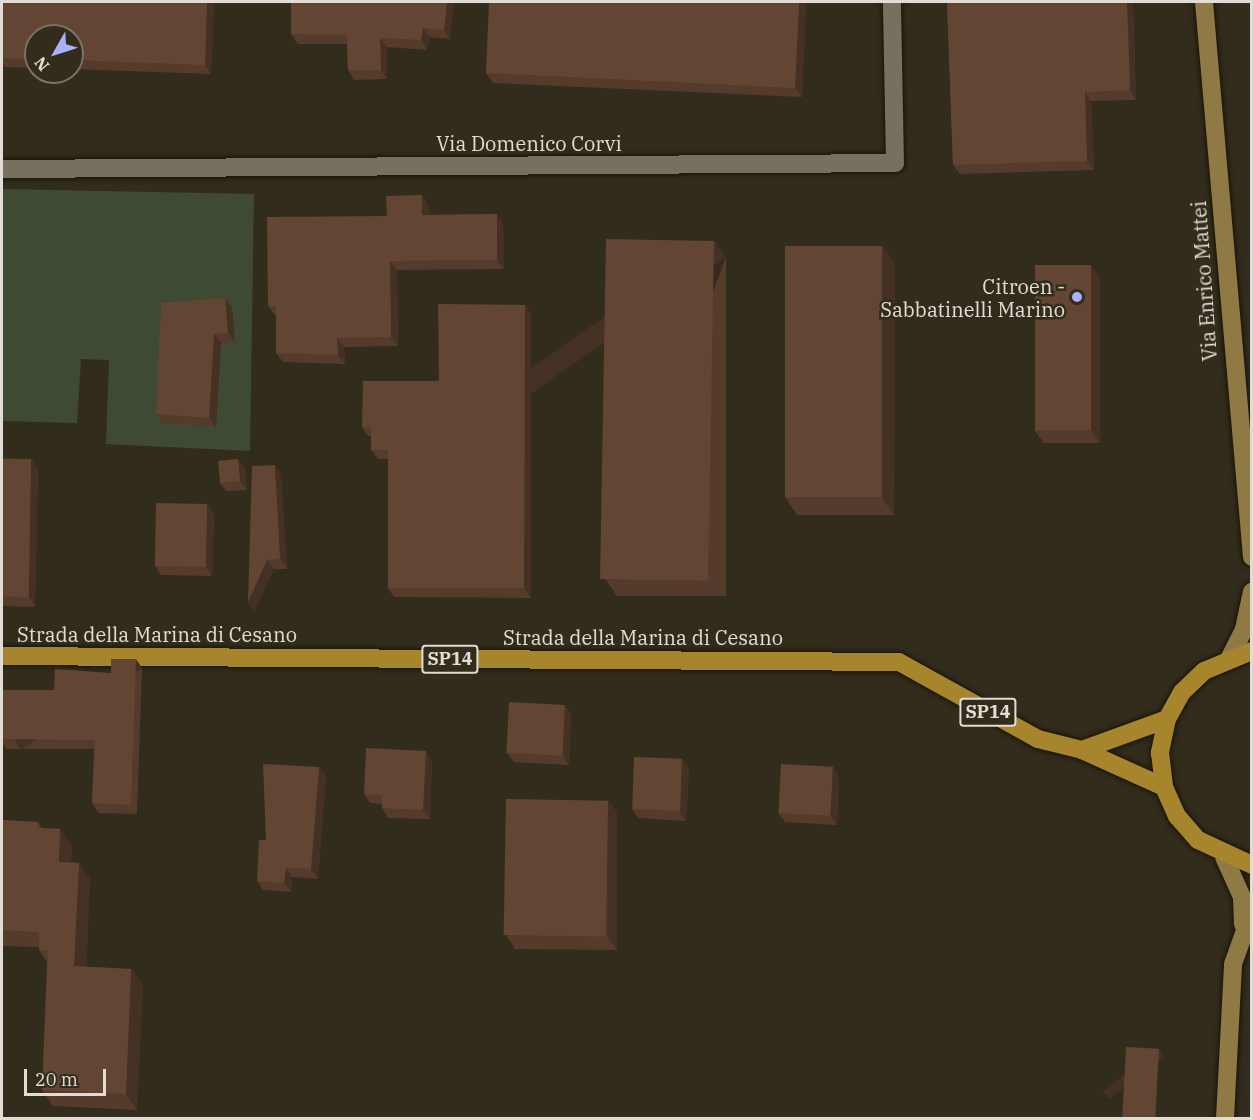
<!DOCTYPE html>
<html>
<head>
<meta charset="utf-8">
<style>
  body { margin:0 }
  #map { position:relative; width:1253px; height:1120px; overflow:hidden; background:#322c1d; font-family:"IBM Plex Serif",serif }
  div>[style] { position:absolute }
  .green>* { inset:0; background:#3e4a34 }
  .roads { filter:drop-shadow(0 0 2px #1a1407) drop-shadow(0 0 2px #1a1407) }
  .street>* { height:18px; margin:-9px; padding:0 9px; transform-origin:9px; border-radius:9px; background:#77705f }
  .secondary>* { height:18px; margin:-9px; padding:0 9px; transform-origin:9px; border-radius:9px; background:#8f7a46 }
  .primary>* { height:18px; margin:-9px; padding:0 9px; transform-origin:9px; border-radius:9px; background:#a7852c }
  .wall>* { inset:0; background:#553b2c }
  .shaded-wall>* { inset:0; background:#453024; transform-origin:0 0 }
  .building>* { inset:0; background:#634533; transform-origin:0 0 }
  .dots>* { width:16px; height:16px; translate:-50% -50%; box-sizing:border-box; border:3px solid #322c1d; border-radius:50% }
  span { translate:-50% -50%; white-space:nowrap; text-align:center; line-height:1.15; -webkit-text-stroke:5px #322c1d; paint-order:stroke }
  .shield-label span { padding:2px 4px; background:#322c1d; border:2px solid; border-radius:4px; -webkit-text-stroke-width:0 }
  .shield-label { font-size:18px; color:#e1ddd4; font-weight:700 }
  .street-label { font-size:20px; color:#e1ddd4 }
  .poi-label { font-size:20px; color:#e1ddd4 }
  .right { translate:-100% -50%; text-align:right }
  .frame { position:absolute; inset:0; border:3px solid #e1ddd4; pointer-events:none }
  .north { position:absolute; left:24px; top:24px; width:60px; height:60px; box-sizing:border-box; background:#322c1d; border:2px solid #787366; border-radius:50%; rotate:231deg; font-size:16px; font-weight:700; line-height:24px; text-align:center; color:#e1ddd4 }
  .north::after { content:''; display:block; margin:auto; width:21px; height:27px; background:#aab0fb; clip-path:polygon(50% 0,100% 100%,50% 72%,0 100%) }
  .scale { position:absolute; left:24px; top:1069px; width:82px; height:27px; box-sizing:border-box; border:3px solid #e1ddd4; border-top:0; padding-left:8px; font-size:18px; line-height:21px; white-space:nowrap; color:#e1ddd4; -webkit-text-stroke:4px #322c1d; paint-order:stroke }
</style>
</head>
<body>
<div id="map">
  <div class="green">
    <div style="clip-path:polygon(2px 189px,254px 194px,250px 451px,106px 444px,109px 360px,81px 359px,77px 423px,2px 421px)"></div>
  </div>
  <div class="roads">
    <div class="street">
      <div style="left:2px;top:169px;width:893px;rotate:-0.38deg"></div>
      <div style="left:895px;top:163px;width:161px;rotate:-91.1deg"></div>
    </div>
    <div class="secondary">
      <div style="left:1204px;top:2px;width:557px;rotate:85.06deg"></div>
      <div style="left:1230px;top:657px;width:31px;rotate:-63deg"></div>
      <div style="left:1244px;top:629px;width:38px;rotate:-78deg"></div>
      <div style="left:1224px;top:857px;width:44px;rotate:65.8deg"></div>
      <div style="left:1242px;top:897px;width:27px;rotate:88deg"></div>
      <div style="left:1225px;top:1118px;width:154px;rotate:-87deg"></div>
      <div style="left:1233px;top:964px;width:56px;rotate:-70.3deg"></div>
    </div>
    <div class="primary">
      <div style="left:1252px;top:651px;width:52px;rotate:157.4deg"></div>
      <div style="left:1204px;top:671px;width:30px;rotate:136deg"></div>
      <div style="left:1182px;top:692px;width:31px;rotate:119deg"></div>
      <div style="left:1167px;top:719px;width:35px;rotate:102deg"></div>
      <div style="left:1160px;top:753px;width:34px;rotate:83deg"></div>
      <div style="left:1164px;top:787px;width:32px;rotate:66deg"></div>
      <div style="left:1177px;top:816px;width:32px;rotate:49deg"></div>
      <div style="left:1198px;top:840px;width:60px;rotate:24.8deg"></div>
      <div style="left:2px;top:656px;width:897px;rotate:0.38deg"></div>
      <div style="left:899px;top:662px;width:159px;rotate:29deg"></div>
      <div style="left:1038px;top:739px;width:45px;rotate:14deg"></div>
      <div style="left:1082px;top:750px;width:90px;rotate:24.3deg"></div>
      <div style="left:1082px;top:750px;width:90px;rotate:-20deg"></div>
    </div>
  </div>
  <div class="wall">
    <div style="clip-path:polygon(2px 2px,214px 2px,211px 74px,72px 69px,72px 36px,36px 36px,36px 68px,4px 67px,2px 62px)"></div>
    <div style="clip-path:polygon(291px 2px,454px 2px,450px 39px,429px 37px,427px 50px,387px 47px,387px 79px,354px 80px,348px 70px,347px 44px,298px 44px,291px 34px)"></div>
    <div style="clip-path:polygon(806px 2px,802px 97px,493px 83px,486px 73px)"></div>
    <div style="clip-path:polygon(947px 2px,1133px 2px,1136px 100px,1091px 101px,1094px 170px,960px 174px,953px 165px)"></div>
    <div style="clip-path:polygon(422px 195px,428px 205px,429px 215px,497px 214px,503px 224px,504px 269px,397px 270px,398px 346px,344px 347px,345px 364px,283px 362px,276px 353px,276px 315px,275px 315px,268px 306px,387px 216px)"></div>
    <div style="clip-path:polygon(882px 246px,895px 264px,894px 515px,797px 515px,785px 497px)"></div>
    <div style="clip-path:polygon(726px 257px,726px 596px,617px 596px,605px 579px)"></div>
    <div style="clip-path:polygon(1100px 278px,1100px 443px,1044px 443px,1034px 430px)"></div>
    <div style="clip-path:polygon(225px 298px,232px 307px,235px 342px,221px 343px,216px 427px,162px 423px,156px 414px)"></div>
    <div style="clip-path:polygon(525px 305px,531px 314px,531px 598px,394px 597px,388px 588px,388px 459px,378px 459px,371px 450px,371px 436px,368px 436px,362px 427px,439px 381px)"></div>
    <div style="clip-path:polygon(31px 459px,38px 469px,35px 607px,2px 606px,2px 460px)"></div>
    <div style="clip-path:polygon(238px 459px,245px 468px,247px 490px,226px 491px,219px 482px)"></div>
    <div style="clip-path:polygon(281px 474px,287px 569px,274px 569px,254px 611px,248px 602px)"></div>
    <div style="clip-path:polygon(207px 504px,214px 514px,212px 576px,161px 575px,155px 566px)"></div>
    <div style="clip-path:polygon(142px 668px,137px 814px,99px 813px,92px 803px,94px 749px,6px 749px,2px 742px,2px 690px,54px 690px,111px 673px)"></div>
    <div style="clip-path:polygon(571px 714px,569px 765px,514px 762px,507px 753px)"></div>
    <div style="clip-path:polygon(432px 760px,430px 819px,388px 818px,382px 808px,382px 804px,370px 803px,364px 794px)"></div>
    <div style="clip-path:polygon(319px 767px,326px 776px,318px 879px,292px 877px,291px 892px,263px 890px,257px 881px,266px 840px)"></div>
    <div style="clip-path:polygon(689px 768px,686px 821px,638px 818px,632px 809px)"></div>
    <div style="clip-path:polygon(839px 776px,837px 825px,785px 822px,778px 813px)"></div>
    <div style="clip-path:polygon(608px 800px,617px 813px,617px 950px,515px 949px,506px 935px)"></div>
    <div style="clip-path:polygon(2px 820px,38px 822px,42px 828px,60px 829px,72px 845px,71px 862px,79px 863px,90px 879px,86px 967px,131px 969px,143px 985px,137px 1110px,53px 1106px,42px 1090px,47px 962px,39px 950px,39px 947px,2px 946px)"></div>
  </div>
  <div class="shaded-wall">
    <div style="clip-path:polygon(207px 2px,214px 2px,211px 74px,205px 65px)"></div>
    <div style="clip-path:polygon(447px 2px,454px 2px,450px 39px,444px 30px)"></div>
    <div style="clip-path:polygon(799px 2px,806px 2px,802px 97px,795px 88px)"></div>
    <div style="clip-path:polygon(1127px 2px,1133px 2px,1136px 100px,1130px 90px)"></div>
    <div style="clip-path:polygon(423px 28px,429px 37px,427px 50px,421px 40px)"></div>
    <div style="clip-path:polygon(380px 38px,387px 47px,387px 79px,381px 70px)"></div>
    <div style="clip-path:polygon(1085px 92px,1091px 101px,1094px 170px,1087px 161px)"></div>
    <div style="clip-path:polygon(422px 195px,428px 205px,429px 224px,422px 215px)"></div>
    <div style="clip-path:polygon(497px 214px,503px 224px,504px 269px,497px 260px)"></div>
    <div style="left:714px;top:240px;width:21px;height:339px;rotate:55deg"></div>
    <div style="clip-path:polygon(882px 246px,895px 264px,894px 515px,882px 498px)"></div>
    <div style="clip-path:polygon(390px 261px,397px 270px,398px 346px,391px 337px)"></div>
    <div style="clip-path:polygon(1091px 265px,1100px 278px,1100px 443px,1091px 430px)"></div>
    <div style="clip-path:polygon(225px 298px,232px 307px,235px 342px,228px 333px)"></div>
    <div style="clip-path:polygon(525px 305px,531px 314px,531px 598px,524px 588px)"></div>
    <div style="clip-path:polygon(214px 334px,221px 343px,216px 427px,209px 418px)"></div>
    <div style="clip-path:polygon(337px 338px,344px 347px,345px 364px,338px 355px)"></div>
    <div style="clip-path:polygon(31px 459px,38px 469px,35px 607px,29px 597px)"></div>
    <div style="clip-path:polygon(238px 459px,245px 468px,247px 490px,240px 481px)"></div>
    <div style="clip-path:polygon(275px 465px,281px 474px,287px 569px,280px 559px)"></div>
    <div style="clip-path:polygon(207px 504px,214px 514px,212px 576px,206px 567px)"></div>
    <div style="clip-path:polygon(267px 560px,274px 569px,254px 611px,248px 602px)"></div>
    <div style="left:136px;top:659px;width:11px;height:146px;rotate:56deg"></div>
    <div style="clip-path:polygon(565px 705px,571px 714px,569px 765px,563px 756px)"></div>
    <div style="clip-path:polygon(426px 751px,432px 760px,430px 819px,423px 810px)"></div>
    <div style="clip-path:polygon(682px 759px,689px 768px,686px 821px,679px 812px)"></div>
    <div style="clip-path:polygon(319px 767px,326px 776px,318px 879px,311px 869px)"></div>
    <div style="clip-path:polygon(833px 767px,839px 776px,837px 825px,830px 815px)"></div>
    <div style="clip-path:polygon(608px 800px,617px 813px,617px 950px,607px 936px)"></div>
    <div style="clip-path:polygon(60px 829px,72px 845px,70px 878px,59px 862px)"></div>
    <div style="clip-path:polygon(79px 863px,90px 879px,86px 983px,74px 966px)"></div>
    <div style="clip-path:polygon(286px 868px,292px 877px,291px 892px,284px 883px)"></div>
    <div style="clip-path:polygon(131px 969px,143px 985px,137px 1110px,126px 1094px)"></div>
    <div style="left:1159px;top:1049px;width:10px;height:70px;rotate:53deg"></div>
  </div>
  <div class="building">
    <div style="clip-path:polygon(2px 2px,207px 2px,205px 65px,72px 60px,72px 36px,36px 36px,36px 59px,2px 58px)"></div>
    <div style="clip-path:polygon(291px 2px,447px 2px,444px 30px,423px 28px,421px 40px,380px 38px,381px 70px,348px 70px,347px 35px,291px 34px)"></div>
    <div style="clip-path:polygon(489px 2px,799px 2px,795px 88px,486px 73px)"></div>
    <div style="clip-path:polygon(947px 2px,1127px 2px,1130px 90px,1085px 92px,1087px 161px,953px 165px)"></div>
    <div style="clip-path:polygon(422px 195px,422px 215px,497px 214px,497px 260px,390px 261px,391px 337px,337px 338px,338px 355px,276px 353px,276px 306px,268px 306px,267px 217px,387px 216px,386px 196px)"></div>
    <div style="left:606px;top:239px;width:108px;height:340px;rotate:1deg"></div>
    <div style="left:785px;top:246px;width:97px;height:251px"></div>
    <div style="left:1035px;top:265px;width:56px;height:165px"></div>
    <div style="clip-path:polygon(225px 298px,228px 333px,214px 334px,209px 418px,156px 414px,161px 303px)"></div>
    <div style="clip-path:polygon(438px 304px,525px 305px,524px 588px,388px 588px,388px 450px,371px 450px,371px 427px,362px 427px,363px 381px,439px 381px)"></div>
    <div style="left:31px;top:459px;width:138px;height:29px;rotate:91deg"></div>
    <div style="left:238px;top:459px;width:22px;height:20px;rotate:85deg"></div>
    <div style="clip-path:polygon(275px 465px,280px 559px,267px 560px,248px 602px,252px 466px)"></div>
    <div style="left:156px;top:503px;width:51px;height:63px;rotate:1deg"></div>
    <div style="clip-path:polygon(111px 659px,136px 659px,131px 805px,92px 803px,95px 740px,2px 739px,2px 690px,54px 690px,55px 669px,111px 673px)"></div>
    <div style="left:509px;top:702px;width:56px;height:51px;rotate:3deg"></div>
    <div style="clip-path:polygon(366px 748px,426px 751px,423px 810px,382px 808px,382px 795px,364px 794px)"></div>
    <div style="left:634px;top:757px;width:48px;height:52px;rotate:2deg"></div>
    <div style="clip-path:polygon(263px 764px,319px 767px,311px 869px,286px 868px,284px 883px,257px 881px,259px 840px,266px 840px)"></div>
    <div style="left:781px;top:764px;width:52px;height:49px;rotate:3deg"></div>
    <div style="left:506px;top:799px;width:102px;height:136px;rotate:1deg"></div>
    <div style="clip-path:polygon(2px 820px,38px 822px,37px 828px,60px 829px,59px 862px,79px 863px,74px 966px,131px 969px,126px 1094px,42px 1090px,48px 950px,39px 950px,39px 932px,2px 930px)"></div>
    <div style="left:1126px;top:1047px;width:33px;height:72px;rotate:3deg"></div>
  </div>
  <div class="dots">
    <div style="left:1077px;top:297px;background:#aab0fb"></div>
  </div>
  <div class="shield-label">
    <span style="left:450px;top:659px">SP14</span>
    <span style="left:988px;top:712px">SP14</span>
  </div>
  <div class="street-label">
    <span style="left:529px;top:143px">Via Domenico Corvi</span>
    <span style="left:1204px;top:281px;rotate:-94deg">Via Enrico Mattei</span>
    <span style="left:157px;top:634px">Strada della Marina di Cesano</span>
    <span style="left:643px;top:637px">Strada della Marina di Cesano</span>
  </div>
  <div class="poi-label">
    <span class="right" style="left:1065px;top:298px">Citroen -<br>Sabbatinelli Marino</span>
  </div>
  <div class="frame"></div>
  <div class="north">N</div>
  <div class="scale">20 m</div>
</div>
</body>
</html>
